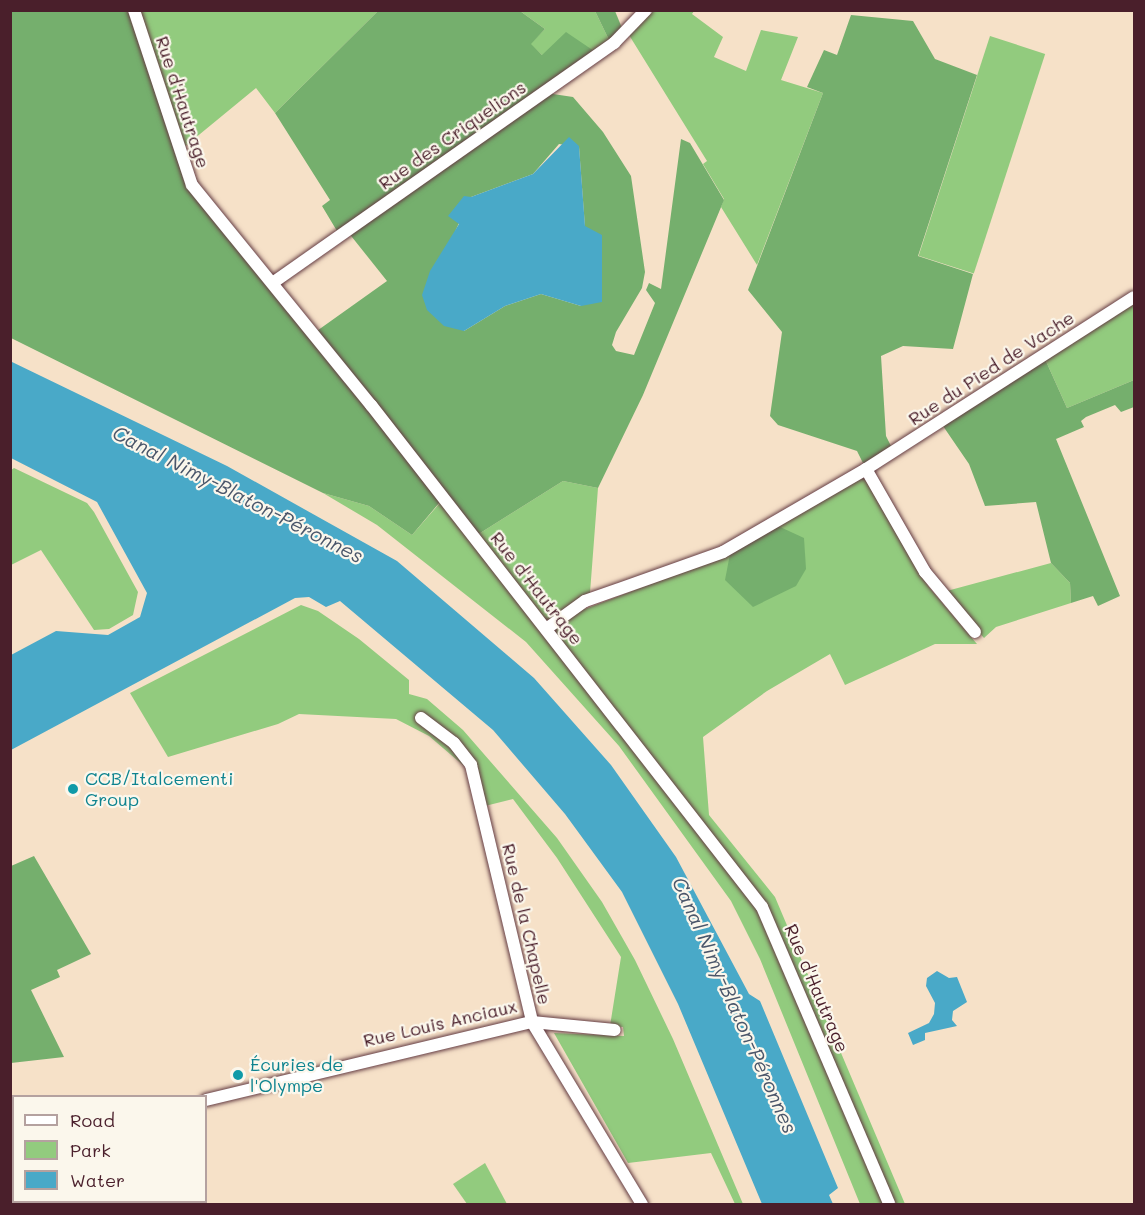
<!DOCTYPE html>
<html>
<head>
<meta charset="utf-8">
<style>
  body { margin:0 }
  #map { position:relative; width:1145px; height:1215px; overflow:hidden; background:#f6e1c8; font-family:Mali,sans-serif }
  div>[style] { position:absolute }
  .green>* { inset:0; background:#92cb7e; transform-origin:0 0 }
  .forest>* { inset:0; background:#75af6d }
  .water>* { inset:0; background:#49a9c8 }
  .roads { filter:drop-shadow(0 0 2px #643c43) drop-shadow(0 0 2px #643c43) }
  .street>* { height:12px; margin:-6px; padding:0 6px; transform-origin:6px; border-radius:6px; background:#fff }
  .secondary>* { height:16px; margin:-8px; padding:0 8px; transform-origin:8px; border-radius:8px; background:#fff }
  .dots>* { width:16px; height:16px; translate:-50% -50%; box-sizing:border-box; border:3px solid #fbf7ec; border-radius:50% }
  span { translate:-50% -50%; white-space:nowrap; text-align:center; line-height:1.15; -webkit-text-stroke:4.5px #fbf7ec; paint-order:stroke }
  .street-label { font-size:18px; color:#4a1f2b }
  .culture-label { font-size:18px; color:#0d838f }
  .left { translate:0 -50%; text-align:left }
  .water-label { font-size:20px; color:#4a566a; font-style:italic }
  .frame { position:absolute; inset:0; border:12px solid #4a1f2b; pointer-events:none }
  .legend { position:absolute; left:12px; top:1095px; width:195px; height:108px; box-sizing:border-box; background:#fbf7ec; border:2px solid #b4a19f; margin:0; padding:8px 10px; list-style:none; font-size:18px; color:#4a1f2b }
  .legend li { display:flex; align-items:center; gap:12px; height:30px }
  .legend b { width:30px; border:2px solid #b4a19f }
</style>
</head>
<body>
<div id="map">
  <div class="green">
    <div style="clip-path:polygon(139px 11px,378px 11px,275px 113px,256px 88px,183px 148px)"></div>
    <div style="clip-path:polygon(520px 11px,595px 11px,609px 40px,594px 51px,542px 55px,530px 44px,545px 29px)"></div>
    <div style="clip-path:polygon(651px 11px,694px 11px,692px 14px,723px 37px,714px 57px,746px 71px,761px 30px,798px 37px,781px 80px,823px 93px,757px 265px,721px 207px,724px 199px,703px 164px,707px 161px,629px 35px)"></div>
    <div style="left:990px;top:36px;width:58px;height:231px;rotate:18deg"></div>
    <div style="clip-path:polygon(1134px 301px,1134px 380px,1067px 408px,1045px 359px)"></div>
    <div style="clip-path:polygon(14px 468px,87px 503px,94px 512px,138px 592px,133px 615px,109px 629px,94px 630px,41px 550px,11px 565px,10px 471px)"></div>
    <div style="clip-path:polygon(863px 476px,928px 586px,977px 644px,935px 644px,845px 685px,830px 654px,767px 691px,703px 737px,709px 815px,775px 897px,905px 1204px,860px 1204px,760px 959px,731px 901px,619px 746px,526px 642px,377px 525px,323px 493px,369px 506px,412px 535px,446px 496px,477px 535px,563px 481px,598px 488px,590px 593px,581px 596px,585px 609px,730px 554px)"></div>
    <div style="clip-path:polygon(1051px 563px,1070px 583px,1071px 603px,996px 627px,984px 638px,943px 592px)"></div>
    <div style="clip-path:polygon(301px 605px,318px 611px,359px 639px,409px 680px,409px 694px,427px 699px,463px 730px,557px 838px,602px 902px,635px 960px,673px 1039px,743px 1204px,735px 1204px,711px 1153px,628px 1163px,554px 1033px,624px 1036px,623px 1027px,610px 1026px,621px 957px,557px 858px,513px 799px,485px 806px,473px 764px,464px 766px,429px 736px,396px 719px,299px 714px,278px 724px,168px 757px,130px 693px)"></div>
    <div style="clip-path:polygon(485px 1163px,507px 1204px,467px 1204px,453px 1184px)"></div>
  </div>
  <div class="forest">
    <div style="clip-path:polygon(evenodd,10px 11px,134px 11px,188px 175px,314px 333px,387px 281px,344px 227px,337px 231px,322px 206px,330px 200px,275px 113px,378px 11px,520px 11px,545px 29px,531px 44px,542px 55px,566px 32px,594px 51px,547px 86px,553px 94px,573px 97px,603px 132px,631px 176px,645px 272px,642px 288px,616px 332px,612px 345px,616px 351px,634px 355px,655px 303px,646px 290px,649px 283px,661px 289px,681px 139px,690px 143px,724px 200px,643px 395px,598px 488px,563px 481px,477px 535px,445px 496px,412px 535px,369px 506px,323px 493px,11px 338px,10px 11px,559px 144px,579px 147px,585px 227px,581px 306px,541px 294px,505px 306px,464px 331px,453px 236px,471px 197px,533px 174px,559px 144px)"></div>
    <div style="clip-path:polygon(595px 11px,615px 11px,622px 28px,609px 40px)"></div>
    <div style="clip-path:polygon(851px 15px,913px 21px,935px 59px,977px 75px,918px 256px,973px 274px,953px 349px,903px 346px,881px 356px,886px 436px,892px 448px,864px 465px,857px 451px,778px 425px,770px 416px,782px 332px,748px 290px,823px 93px,807px 87px,824px 50px,837px 55px)"></div>
    <div style="clip-path:polygon(1045px 359px,1067px 408px,1134px 380px,1134px 407px,1121px 412px,1115px 405px,1086px 417px,1081px 421px,1084px 427px,1056px 439px,1120px 596px,1098px 606px,1093px 596px,1071px 603px,1070px 583px,1051px 563px,1036px 502px,985px 506px,969px 464px,943px 426px)"></div>
    <div style="clip-path:polygon(778px 526px,804px 538px,806px 569px,796px 586px,753px 607px,725px 580px,730px 554px)"></div>
    <div style="clip-path:polygon(34px 856px,91px 954px,57px 970px,60px 977px,31px 990px,64px 1057px,11px 1063px,11px 866px)"></div>
  </div>
  <div class="water">
    <div style="clip-path:polygon(569px 137px,579px 146px,585px 226px,602px 235px,602px 302px,581px 306px,541px 294px,505px 306px,464px 331px,444px 326px,427px 310px,422px 295px,430px 271px,459px 224px,448px 216px,464px 196px,471px 197px,533px 174px)"></div>
    <div style="clip-path:polygon(10px 361px,227px 466px,397px 561px,534px 678px,611px 765px,676px 857px,749px 994px,760px 1001px,838px 1188px,829px 1195px,833px 1204px,762px 1204px,678px 1004px,622px 892px,565px 814px,493px 730px,340px 601px,326px 607px,309px 597px,295px 598px,11px 750px,11px 655px,56px 631px,108px 635px,140px 617px,147px 593px,97px 502px,11px 458px)"></div>
    <div style="clip-path:polygon(937px 971px,949px 978px,957px 977px,967px 1002px,953px 1011px,952px 1020px,957px 1026px,925px 1033px,925px 1040px,913px 1045px,908px 1033px,929px 1023px,934px 1014px,935px 1003px,926px 986px,927px 978px)"></div>
  </div>
  <div class="roads">
    <div class="street">
      <div style="left:134px;top:10px;width:184px;rotate:71.7deg"></div>
      <div style="left:192px;top:185px;width:284px;rotate:50.9deg"></div>
      <div style="left:371px;top:405px;width:636px;rotate:52.09deg"></div>
      <div style="left:762px;top:907px;width:323px;rotate:66.8deg"></div>
      <div style="left:274px;top:282px;width:416px;rotate:-35.1deg"></div>
      <div style="left:614px;top:43px;width:46px;rotate:-45.9deg"></div>
      <div style="left:866px;top:469px;width:119px;rotate:60.2deg"></div>
      <div style="left:925px;top:572px;width:78px;rotate:50.2deg"></div>
      <div style="left:546px;top:629px;width:48px;rotate:-35.7deg"></div>
      <div style="left:585px;top:601px;width:146px;rotate:-19.5deg"></div>
      <div style="left:723px;top:552px;width:165px;rotate:-30.1deg"></div>
      <div style="left:866px;top:469px;width:318px;rotate:-32.7deg"></div>
      <div style="left:421px;top:718px;width:41px;rotate:37.1deg"></div>
      <div style="left:454px;top:743px;width:28px;rotate:52deg"></div>
      <div style="left:471px;top:765px;width:264px;rotate:76.6deg"></div>
      <div style="left:532px;top:1022px;width:213px;rotate:58.9deg"></div>
      <div style="left:206px;top:1100px;width:335px;rotate:-13.5deg"></div>
      <div style="left:532px;top:1022px;width:83px;rotate:5.5deg"></div>
    </div>
    <div class="secondary">
      <div style="left:10px;top:1148px;width:4px;rotate:-14deg"></div>
      <div style="left:166px;top:1202px;width:6px;rotate:18deg"></div>
    </div>
  </div>
  <div class="dots">
    <div style="left:73px;top:789px;background:#0f9aa8"></div>
    <div style="left:238px;top:1075px;background:#0f9aa8"></div>
  </div>
  <div class="street-label">
    <span style="left:183px;top:102px;rotate:72deg">Rue d'Hautrage</span>
    <span style="left:452px;top:135px;rotate:-35deg">Rue des Criquelions</span>
    <span style="left:991px;top:368px;rotate:-33deg">Rue du Pied de Vache</span>
    <span style="left:537px;top:588px;rotate:52deg">Rue d'Hautrage</span>
    <span style="left:527px;top:924px;rotate:77deg">Rue de la Chapelle</span>
    <span style="left:817px;top:988px;rotate:67deg">Rue d'Hautrage</span>
    <span style="left:440px;top:1023px;rotate:-13deg">Rue Louis Anciaux</span>
  </div>
  <div class="culture-label">
    <span class="left" style="left:85px;top:789px">CCB/Italcementi<br>Group</span>
    <span class="left" style="left:250px;top:1075px">Écuries de<br>l'Olympe</span>
  </div>
  <div class="water-label">
    <span style="left:238px;top:494px;rotate:27deg">Canal Nimy-Blaton-Péronnes</span>
    <span style="left:735px;top:1005px;rotate:66deg">Canal Nimy-Blaton-Péronnes</span>
  </div>
  <div class="frame"></div>
  <ul class="legend">
  <li><b style="height:8px;background:#fff"></b>Road</li>
  <li><b style="height:16px;background:#92cb7e"></b>Park</li>
  <li><b style="height:16px;background:#49a9c8"></b>Water</li>
  </ul>
</div>
</body>
</html>
